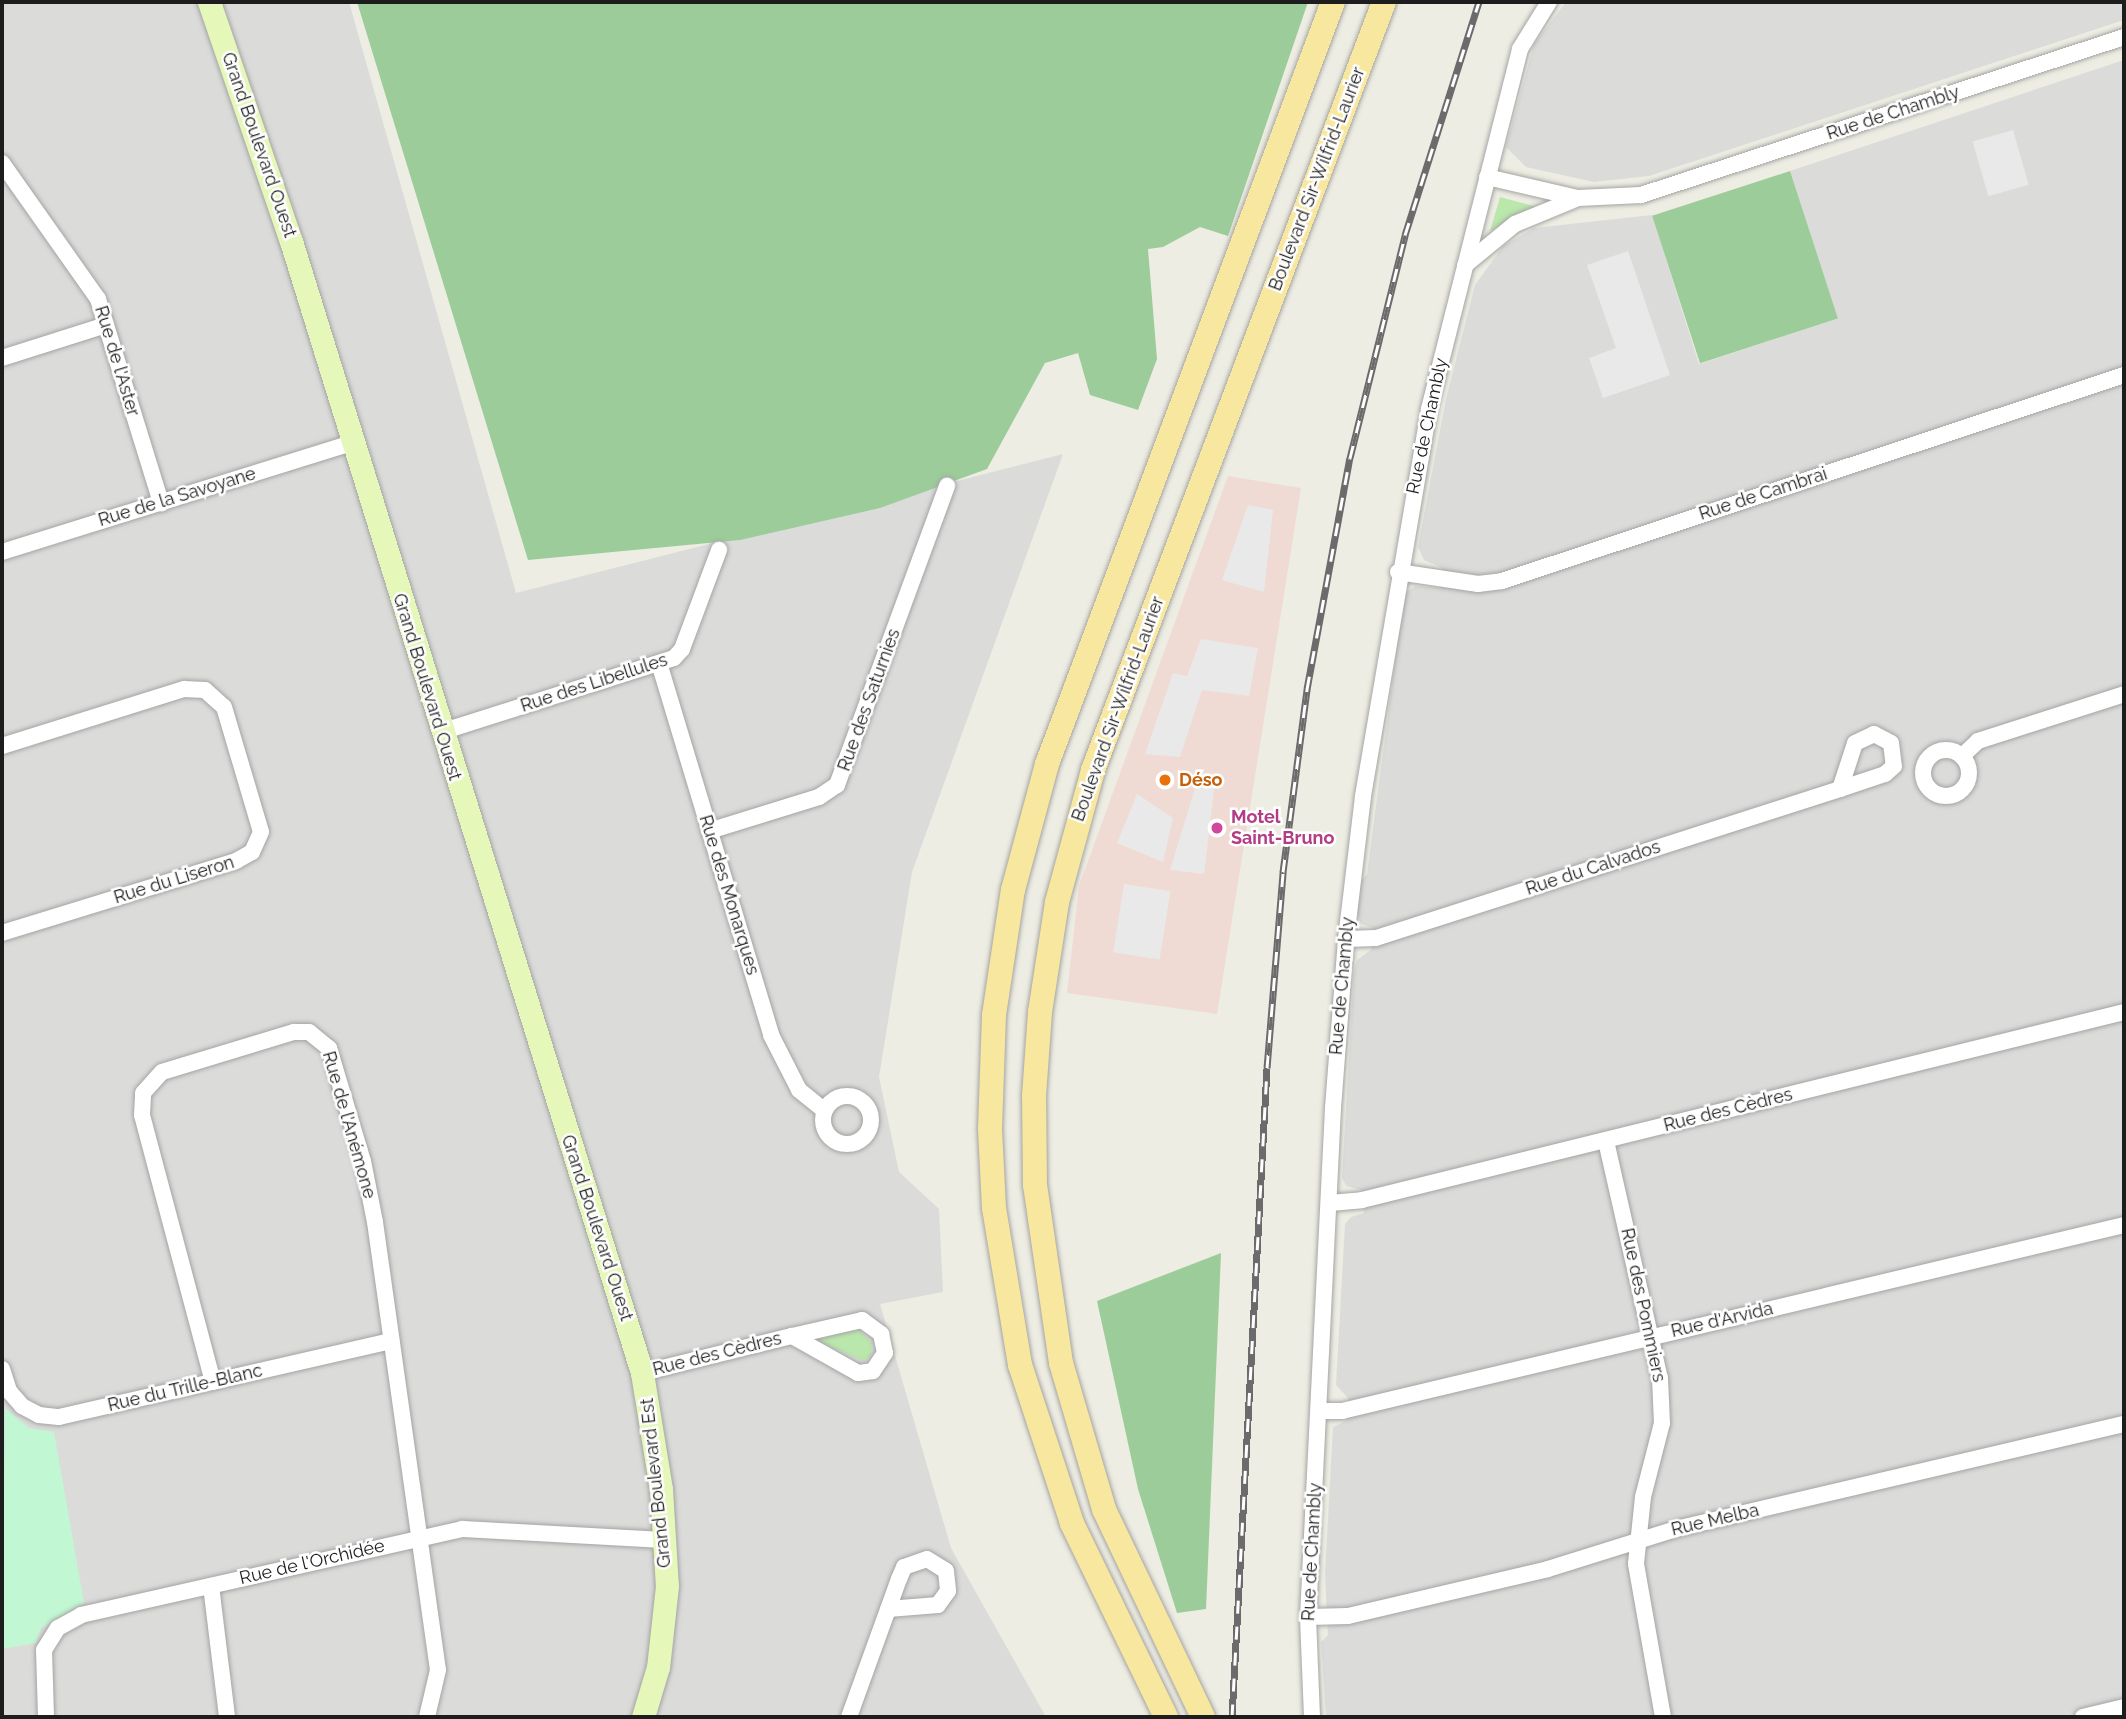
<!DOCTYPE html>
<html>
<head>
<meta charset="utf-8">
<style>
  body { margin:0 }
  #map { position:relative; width:2126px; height:1719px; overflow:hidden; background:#eeede3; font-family:Raleway,sans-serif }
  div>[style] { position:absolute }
  .residential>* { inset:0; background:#dbdbda }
  .commercial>* { inset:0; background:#efdbd3 }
  .grass>* { inset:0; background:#bae7ab }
  .forest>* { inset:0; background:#9ccc9a; transform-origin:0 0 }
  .park>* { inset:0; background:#c1f7d3 }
  .parking>* { inset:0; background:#e9e9e9; transform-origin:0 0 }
  .roads { filter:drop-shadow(0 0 2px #a4a4a4) drop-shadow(0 0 2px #a4a4a4) }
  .street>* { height:16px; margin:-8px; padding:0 8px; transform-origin:8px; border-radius:8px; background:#fff }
  .street>.ring { margin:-8px; padding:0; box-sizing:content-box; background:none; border:16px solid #fff; border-radius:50% }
  .secondary>* { height:23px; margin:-11.5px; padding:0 11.5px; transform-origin:11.5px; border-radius:11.5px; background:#e5f7b9 }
  .primary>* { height:24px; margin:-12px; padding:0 12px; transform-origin:12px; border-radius:12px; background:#f8e79e }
  .rail>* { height:7px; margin-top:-3.5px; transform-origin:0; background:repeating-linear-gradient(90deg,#fff 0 13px,#6b6b6b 0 26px); box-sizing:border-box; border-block:2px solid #6b6b6b }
  .dots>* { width:19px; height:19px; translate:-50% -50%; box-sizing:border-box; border:4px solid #fff; border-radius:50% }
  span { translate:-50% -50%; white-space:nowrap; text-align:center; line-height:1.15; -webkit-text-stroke:5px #fff; paint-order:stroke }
  .street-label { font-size:18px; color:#1d1d1d }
  .food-label { font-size:18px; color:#c56008; font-weight:700 }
  .left { translate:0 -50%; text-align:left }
  .hotel-label { font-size:18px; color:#b23c85; font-weight:700 }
  .frame { position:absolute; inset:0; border:4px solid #1d1d1d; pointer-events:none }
</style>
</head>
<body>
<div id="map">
  <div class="residential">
    <div style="clip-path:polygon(2px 2px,349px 2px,516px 593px,1063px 454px,912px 872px,879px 1077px,899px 1172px,939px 1209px,943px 1292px,880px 1304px,951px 1548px,1046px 1717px,2px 1717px)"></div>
    <div style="clip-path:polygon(1566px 2px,2124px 2px,2124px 20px,1649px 176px,1594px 182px,1526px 167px,1506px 147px,1534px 44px)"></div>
    <div style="clip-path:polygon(2124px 60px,2124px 1717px,1326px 1717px,1321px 1642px,1328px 1635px,1325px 1574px,1333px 1427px,1348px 1420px,1348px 1398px,1336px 1385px,1345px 1224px,1351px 1217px,1364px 1213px,1362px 1190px,1346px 1186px,1342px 1177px,1354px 971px,1357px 960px,1371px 950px,1373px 928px,1361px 924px,1357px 914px,1361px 881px,1367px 874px,1404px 594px,1415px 586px,1439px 588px,1442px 568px,1424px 560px,1418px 547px,1446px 399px,1475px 285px,1503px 246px,1534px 228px,1652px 215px,1699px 364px,1837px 319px,1790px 171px)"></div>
  </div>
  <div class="commercial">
    <div style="clip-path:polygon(1228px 476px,1301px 488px,1217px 1014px,1067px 993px,1079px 886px)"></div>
  </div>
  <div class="grass">
    <div style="clip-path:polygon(1500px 197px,1537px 207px,1490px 231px)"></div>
    <div style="clip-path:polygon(858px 1329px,872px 1343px,871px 1355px,864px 1361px,818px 1341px,819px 1336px)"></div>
  </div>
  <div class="forest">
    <div style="clip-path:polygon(357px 2px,1308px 2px,1228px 236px,1200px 227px,1163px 247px,1148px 249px,1157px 359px,1138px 410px,1090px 395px,1078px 353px,1045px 363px,987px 469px,880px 508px,740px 540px,528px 560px)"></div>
    <div style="left:1790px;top:171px;width:155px;height:145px;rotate:72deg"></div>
    <div style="clip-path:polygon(1221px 1253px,1206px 1609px,1177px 1613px,1138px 1489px,1097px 1301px)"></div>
  </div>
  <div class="park">
    <div style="clip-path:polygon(5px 1408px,29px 1428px,54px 1432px,84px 1603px,41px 1628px,36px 1643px,2px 1649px)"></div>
  </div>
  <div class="parking">
    <div style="left:2013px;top:130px;width:57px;height:42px;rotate:74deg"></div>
    <div style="clip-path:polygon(1628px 251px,1670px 375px,1603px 398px,1589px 358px,1616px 348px,1587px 265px)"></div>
    <div style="clip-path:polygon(1248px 505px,1273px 510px,1264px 592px,1222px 580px)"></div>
    <div style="clip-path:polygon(1201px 639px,1258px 648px,1249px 696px,1202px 690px,1180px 757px,1145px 754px,1173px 673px,1187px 676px)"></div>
    <div style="clip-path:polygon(1200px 772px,1216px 774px,1204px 874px,1170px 870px)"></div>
    <div style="clip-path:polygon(1137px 794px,1173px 818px,1163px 862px,1117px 843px)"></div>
    <div style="left:1124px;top:884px;width:47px;height:69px;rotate:9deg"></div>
  </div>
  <div class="roads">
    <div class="street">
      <div style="left:2px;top:163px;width:166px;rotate:54.8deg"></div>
      <div style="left:98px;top:299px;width:214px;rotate:72.8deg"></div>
      <div style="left:1487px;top:177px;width:93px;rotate:13deg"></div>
      <div style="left:1578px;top:198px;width:63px;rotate:-2.7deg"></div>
      <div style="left:1641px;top:195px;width:508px;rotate:-18.11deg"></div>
      <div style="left:1465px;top:265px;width:65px;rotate:-39.4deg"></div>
      <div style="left:1515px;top:224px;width:66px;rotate:-22.3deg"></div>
      <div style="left:2px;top:358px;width:109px;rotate:-17.6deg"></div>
      <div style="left:2px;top:552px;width:367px;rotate:-17.3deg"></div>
      <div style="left:1398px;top:572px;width:81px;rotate:8.5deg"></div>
      <div style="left:1478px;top:584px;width:24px;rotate:-7deg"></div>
      <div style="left:1502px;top:581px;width:655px;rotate:-18.32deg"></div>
      <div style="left:659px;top:663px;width:388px;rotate:73.2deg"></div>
      <div style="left:771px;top:1035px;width:62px;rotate:63deg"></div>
      <div style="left:799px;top:1090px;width:32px;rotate:39deg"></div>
      <div style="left:441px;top:732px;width:244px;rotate:-17.6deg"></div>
      <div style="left:674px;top:658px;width:12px;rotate:-48deg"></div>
      <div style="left:682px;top:649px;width:106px;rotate:-69.5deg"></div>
      <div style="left:1874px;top:734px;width:19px;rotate:28deg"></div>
      <div style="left:1891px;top:743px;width:23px;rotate:83deg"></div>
      <div style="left:1894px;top:766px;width:12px;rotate:138deg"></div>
      <div style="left:1885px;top:774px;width:47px;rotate:161.6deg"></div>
      <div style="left:1840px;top:789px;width:48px;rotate:-71.9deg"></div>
      <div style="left:1855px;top:743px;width:21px;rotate:-25deg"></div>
      <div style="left:2px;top:746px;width:191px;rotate:-17.4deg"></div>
      <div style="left:184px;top:689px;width:21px;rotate:3deg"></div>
      <div style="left:205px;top:690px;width:25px;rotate:42deg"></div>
      <div style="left:224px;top:707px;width:130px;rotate:73.5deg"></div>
      <div style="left:261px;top:832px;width:22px;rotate:114deg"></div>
      <div style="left:252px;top:852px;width:18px;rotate:151deg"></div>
      <div style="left:236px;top:861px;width:245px;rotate:162.9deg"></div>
      <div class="ring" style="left:1923px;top:750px;width:30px;height:30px"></div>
      <div style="left:1962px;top:756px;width:22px;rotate:-43deg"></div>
      <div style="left:1978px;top:741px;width:153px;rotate:-17.8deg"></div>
      <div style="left:709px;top:831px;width:115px;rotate:-17.2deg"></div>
      <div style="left:819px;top:797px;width:22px;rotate:-34deg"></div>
      <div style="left:837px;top:785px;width:319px;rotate:-69.8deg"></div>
      <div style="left:1346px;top:939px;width:30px;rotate:-2deg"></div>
      <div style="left:1376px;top:938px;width:487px;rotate:-17.8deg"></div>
      <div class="ring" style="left:823px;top:1096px;width:32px;height:32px"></div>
      <div style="left:1606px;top:1141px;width:243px;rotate:77.2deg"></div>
      <div style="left:1660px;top:1378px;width:45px;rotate:87.5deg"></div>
      <div style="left:1662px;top:1423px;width:76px;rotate:104.4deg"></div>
      <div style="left:1643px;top:1497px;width:67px;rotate:96deg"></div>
      <div style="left:1636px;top:1564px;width:155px;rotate:80deg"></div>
      <div style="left:1330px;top:1203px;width:32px;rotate:-5deg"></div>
      <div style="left:1362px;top:1200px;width:785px;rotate:-13.86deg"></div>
      <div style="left:2px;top:1369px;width:23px;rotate:72deg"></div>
      <div style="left:9px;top:1391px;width:20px;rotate:49deg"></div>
      <div style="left:22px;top:1406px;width:19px;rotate:28deg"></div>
      <div style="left:39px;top:1415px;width:20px;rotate:6deg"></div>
      <div style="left:59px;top:1417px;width:341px;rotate:-12.9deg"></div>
      <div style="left:642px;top:1373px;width:154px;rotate:-13.9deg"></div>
      <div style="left:792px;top:1336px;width:72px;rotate:-12.9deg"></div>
      <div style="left:862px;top:1320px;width:24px;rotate:36deg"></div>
      <div style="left:881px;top:1334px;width:19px;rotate:78deg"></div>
      <div style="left:885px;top:1353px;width:22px;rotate:124deg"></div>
      <div style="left:873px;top:1371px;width:15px;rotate:172deg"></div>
      <div style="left:858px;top:1373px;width:76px;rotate:-150.7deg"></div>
      <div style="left:213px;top:1382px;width:276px;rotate:-104.9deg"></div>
      <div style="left:142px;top:1115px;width:22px;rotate:-87deg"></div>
      <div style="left:143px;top:1093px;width:28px;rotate:-48deg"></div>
      <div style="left:162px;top:1072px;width:138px;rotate:-16.9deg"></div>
      <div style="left:294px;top:1032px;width:15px"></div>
      <div style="left:309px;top:1032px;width:26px;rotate:39deg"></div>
      <div style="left:329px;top:1048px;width:118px;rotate:73.3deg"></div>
      <div style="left:363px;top:1161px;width:62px;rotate:78.9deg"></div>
      <div style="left:375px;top:1222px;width:452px;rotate:82deg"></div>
      <div style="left:438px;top:1670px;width:48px;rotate:103.2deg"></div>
      <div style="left:1320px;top:1411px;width:22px"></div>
      <div style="left:1342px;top:1411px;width:804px;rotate:-13.38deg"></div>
      <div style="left:211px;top:1586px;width:132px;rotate:83deg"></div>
      <div style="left:1308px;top:1617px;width:40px;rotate:-1.4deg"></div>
      <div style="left:1348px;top:1616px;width:205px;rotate:-13.2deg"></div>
      <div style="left:1548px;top:1569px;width:134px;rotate:-17.4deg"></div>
      <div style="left:1676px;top:1529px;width:460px;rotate:-13.2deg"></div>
      <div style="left:46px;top:1717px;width:67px;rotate:-91.7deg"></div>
      <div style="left:44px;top:1650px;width:26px;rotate:-58deg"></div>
      <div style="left:58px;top:1628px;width:26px;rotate:-29deg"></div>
      <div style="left:81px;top:1615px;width:391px;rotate:-12.7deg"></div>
      <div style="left:462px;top:1529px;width:203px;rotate:3.1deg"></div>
      <div style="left:849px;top:1717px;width:147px;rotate:-70.1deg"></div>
      <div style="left:899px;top:1579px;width:13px;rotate:-67deg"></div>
      <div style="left:904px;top:1567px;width:24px;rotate:-19deg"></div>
      <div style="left:927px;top:1559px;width:22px;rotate:32deg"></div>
      <div style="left:946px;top:1571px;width:20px;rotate:84deg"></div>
      <div style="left:948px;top:1591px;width:17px;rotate:126deg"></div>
      <div style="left:938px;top:1605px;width:50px;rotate:175.4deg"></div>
      <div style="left:1312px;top:1717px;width:100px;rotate:-92.3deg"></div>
      <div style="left:1308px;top:1617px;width:510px;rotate:-87.19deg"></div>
      <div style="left:1333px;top:1108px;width:169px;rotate:-85.6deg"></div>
      <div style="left:1346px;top:939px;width:144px;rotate:-83.2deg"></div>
      <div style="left:1363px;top:796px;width:393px;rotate:-80.3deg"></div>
      <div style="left:1429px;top:409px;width:371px;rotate:-75.8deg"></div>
      <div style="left:1520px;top:49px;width:55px;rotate:-58.3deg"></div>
      <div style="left:2083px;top:1717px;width:42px;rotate:-13.7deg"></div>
    </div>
    <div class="secondary">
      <div style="left:209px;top:2px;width:253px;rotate:71.1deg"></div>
      <div style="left:291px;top:241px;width:1185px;rotate:72.77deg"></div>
      <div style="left:642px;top:1373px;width:118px;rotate:80.7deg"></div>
      <div style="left:661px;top:1489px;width:97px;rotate:86.5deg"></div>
      <div style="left:667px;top:1586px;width:81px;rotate:96.3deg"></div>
      <div style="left:658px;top:1667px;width:52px;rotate:106.7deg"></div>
    </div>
    <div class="primary">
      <div style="left:1166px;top:1717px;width:216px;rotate:-115.9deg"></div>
      <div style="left:1072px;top:1523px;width:166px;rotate:-108.2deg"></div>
      <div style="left:1020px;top:1365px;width:159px;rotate:-99.4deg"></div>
      <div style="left:994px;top:1208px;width:79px;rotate:-92.9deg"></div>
      <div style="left:990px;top:1129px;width:114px;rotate:-88deg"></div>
      <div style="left:994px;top:1015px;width:126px;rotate:-81.4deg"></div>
      <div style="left:1013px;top:890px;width:131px;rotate:-74.9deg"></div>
      <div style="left:1047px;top:764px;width:814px;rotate:-69.43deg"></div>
      <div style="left:1203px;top:1717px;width:230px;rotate:-115.5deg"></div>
      <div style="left:1104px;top:1509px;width:152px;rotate:-106.4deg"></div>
      <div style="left:1061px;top:1363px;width:180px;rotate:-98.3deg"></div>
      <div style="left:1035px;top:1185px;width:89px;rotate:-90.6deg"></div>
      <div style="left:1034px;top:1096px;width:84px;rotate:-85.9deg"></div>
      <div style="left:1040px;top:1012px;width:111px;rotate:-81.2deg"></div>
      <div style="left:1057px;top:902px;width:137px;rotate:-74.7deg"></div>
      <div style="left:1093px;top:770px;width:821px;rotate:-69.25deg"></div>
    </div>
  </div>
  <div class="rail">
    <div style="left:1232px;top:1717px;width:650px;rotate:-86.91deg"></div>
    <div style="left:1267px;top:1068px;width:197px;rotate:-85.3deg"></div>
    <div style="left:1283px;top:872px;width:185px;rotate:-82.5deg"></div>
    <div style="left:1307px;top:689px;width:235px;rotate:-79.5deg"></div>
    <div style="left:1350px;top:458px;width:230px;rotate:-76.1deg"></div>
    <div style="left:1405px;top:235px;width:244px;rotate:-72.4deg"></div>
  </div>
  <div class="dots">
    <div style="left:1165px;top:780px;background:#e8710a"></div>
    <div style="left:1217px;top:828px;background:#d1479c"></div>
  </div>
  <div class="street-label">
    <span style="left:1893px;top:113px;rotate:-18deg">Rue de Chambly</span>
    <span style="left:259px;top:145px;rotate:71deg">Grand Boulevard Ouest</span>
    <span style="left:1317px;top:179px;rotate:-69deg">Boulevard Sir-Wilfrid-Laurier</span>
    <span style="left:117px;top:361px;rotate:73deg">Rue de l'Aster</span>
    <span style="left:1427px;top:426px;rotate:-78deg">Rue de Chambly</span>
    <span style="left:1763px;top:494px;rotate:-18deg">Rue de Cambrai</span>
    <span style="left:177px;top:497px;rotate:-17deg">Rue de la Savoyane</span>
    <span style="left:594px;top:683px;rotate:-18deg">Rue des Libellules</span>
    <span style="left:427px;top:687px;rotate:73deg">Grand Boulevard Ouest</span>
    <span style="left:869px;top:700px;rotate:-70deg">Rue des Saturnies</span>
    <span style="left:1118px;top:709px;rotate:-70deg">Boulevard Sir-Wilfrid-Laurier</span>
    <span style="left:1593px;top:868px;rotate:-18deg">Rue du Calvados</span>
    <span style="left:174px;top:880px;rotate:-17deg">Rue du Liseron</span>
    <span style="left:729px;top:895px;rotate:73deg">Rue des Monarques</span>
    <span style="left:1342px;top:986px;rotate:-85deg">Rue de Chambly</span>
    <span style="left:1728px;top:1110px;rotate:-14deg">Rue des Cèdres</span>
    <span style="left:349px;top:1125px;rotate:74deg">Rue de l'Anémone</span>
    <span style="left:597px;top:1228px;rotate:72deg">Grand Boulevard Ouest</span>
    <span style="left:1643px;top:1305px;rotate:78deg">Rue des Pommiers</span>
    <span style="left:1722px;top:1320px;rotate:-13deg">Rue d'Arvida</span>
    <span style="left:717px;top:1354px;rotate:-14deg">Rue des Cèdres</span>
    <span style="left:185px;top:1388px;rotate:-13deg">Rue du Trille-Blanc</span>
    <span style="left:656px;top:1483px;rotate:-96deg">Grand Boulevard Est</span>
    <span style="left:1715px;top:1520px;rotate:-13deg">Rue Melba</span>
    <span style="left:1312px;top:1552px;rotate:-87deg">Rue de Chambly</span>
    <span style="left:312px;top:1562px;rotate:-13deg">Rue de l'Orchidée</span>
  </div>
  <div class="food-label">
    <span class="left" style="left:1179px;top:780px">Déso</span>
  </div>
  <div class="hotel-label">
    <span class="left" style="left:1231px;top:828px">Motel<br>Saint-Bruno</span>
  </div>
  <div class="frame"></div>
</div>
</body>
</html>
